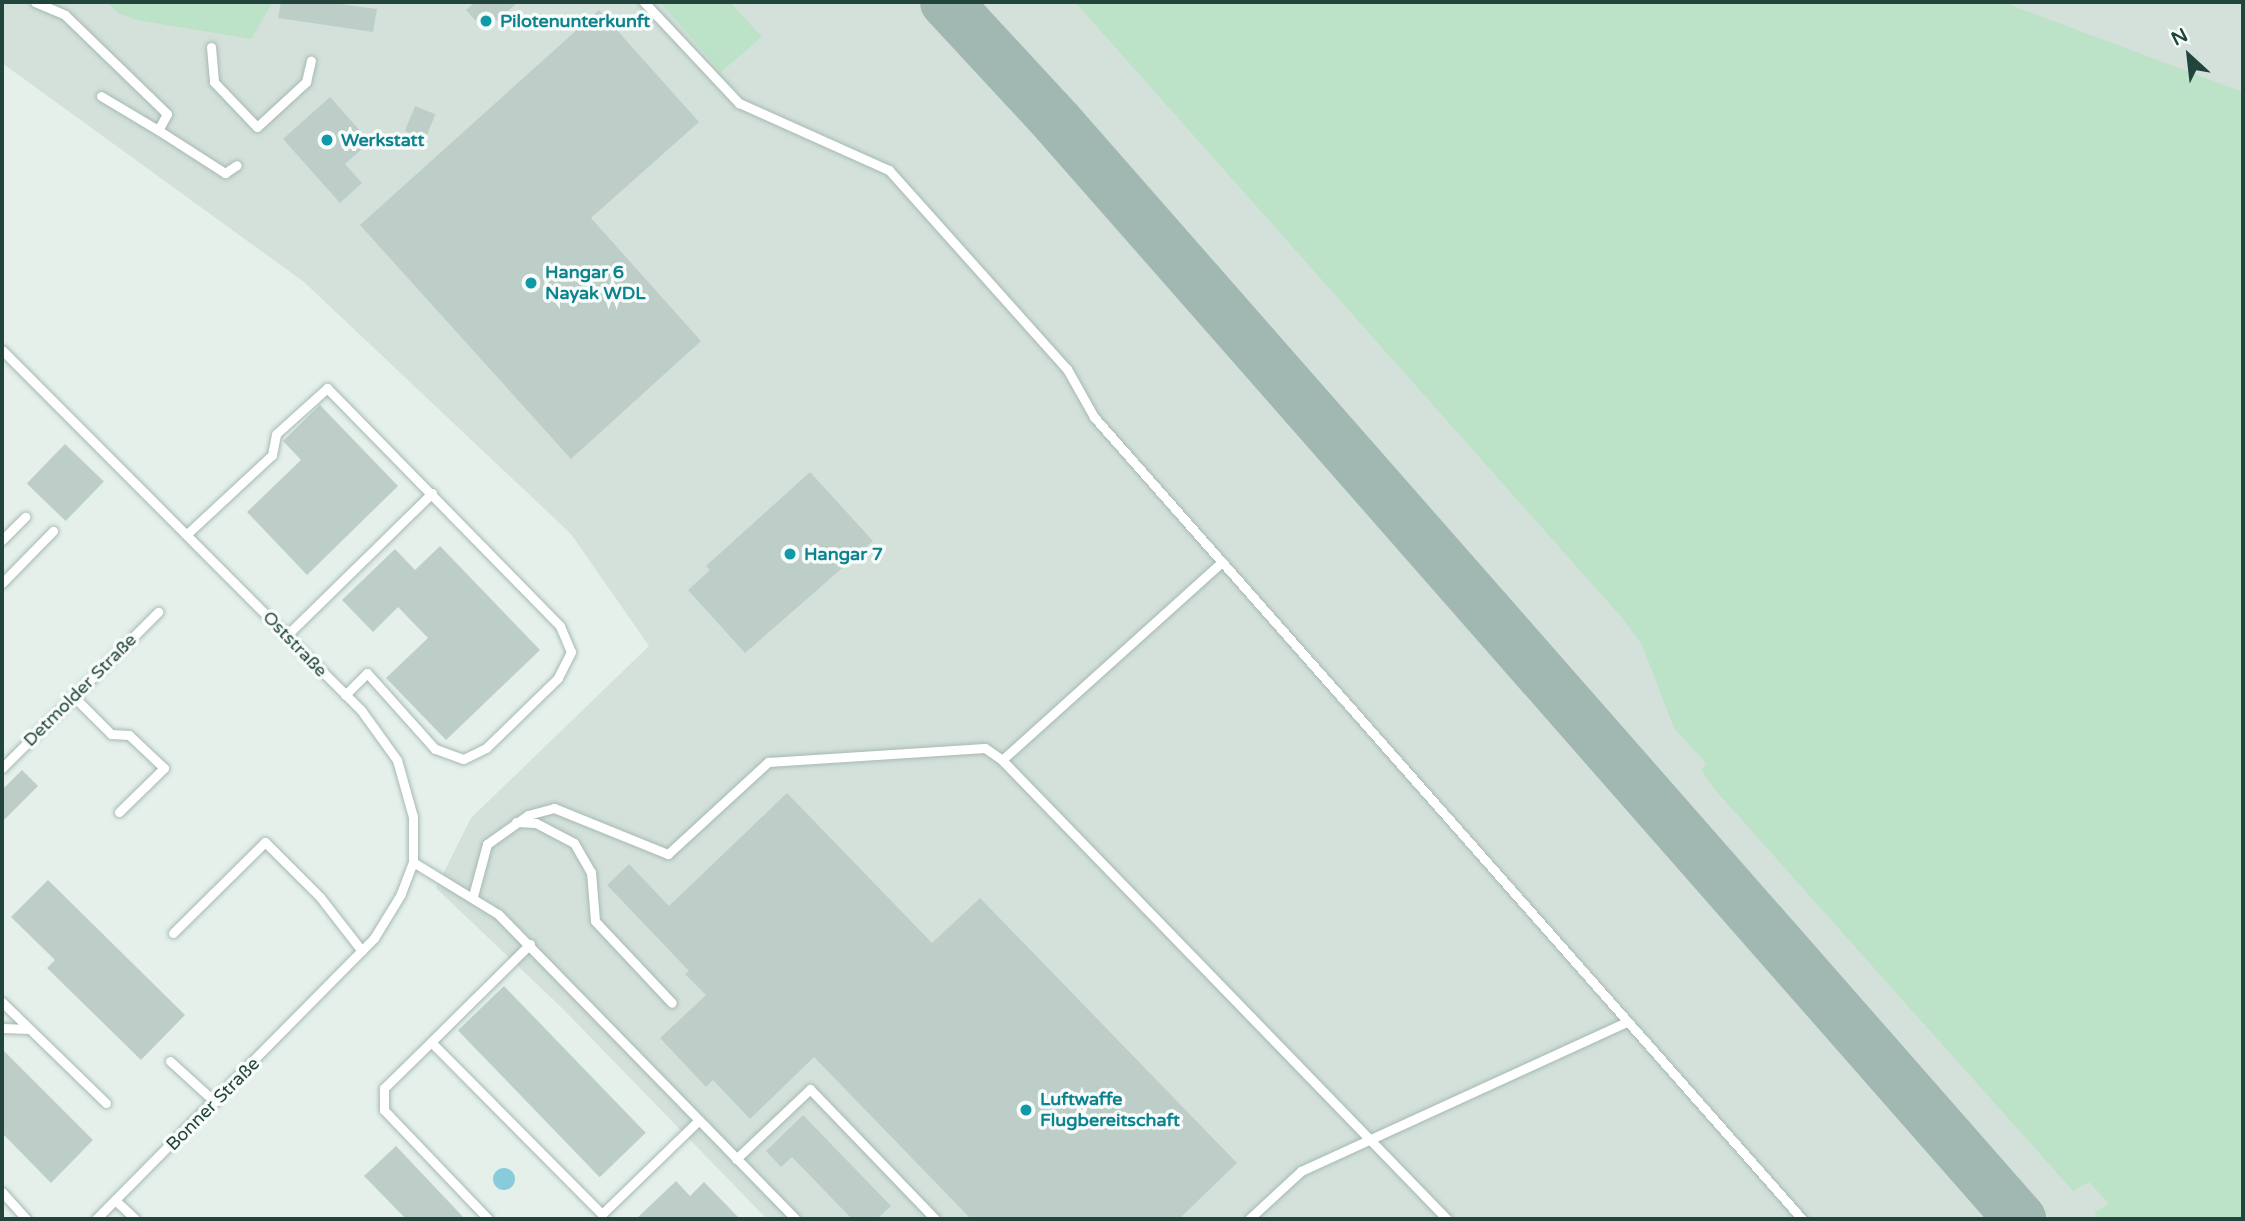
<!DOCTYPE html>
<html>
<head>
<meta charset="utf-8">
<style>
  body { margin:0 }
  #map { position:relative; width:2245px; height:1221px; overflow:hidden; background:#e5f0eb; font-family:"Varela Round",sans-serif }
  div>[style] { position:absolute }
  .built>* { inset:0; background:#d3e1da }
  .green>* { inset:0; background:#bce3c8 }
  .water>* { inset:0; background:#88cbda }
  .round { border-radius:50% }
  .taxiway>* { height:52px; margin:-26px; padding:0 26px; transform-origin:26px; border-radius:26px; background:#a0b8b1 }
  .building>* { inset:0; background:#bdcec8; transform-origin:0 0 }
  .roads { filter:drop-shadow(0 0 2px #a6b9b3) drop-shadow(0 0 2px #a6b9b3) }
  .service>* { height:9px; margin:-4.5px; padding:0 4.5px; transform-origin:4.5px; border-radius:4.5px; background:#fff }
  .dots>* { width:19px; height:19px; translate:-50% -50%; box-sizing:border-box; border:4px solid #f7fbf9; border-radius:50% }
  span { translate:-50% -50%; white-space:nowrap; text-align:center; line-height:1.15; -webkit-text-stroke:7px #f7fbf9; paint-order:stroke }
  .culture-label { font-size:18px; color:#0d838f; font-weight:700 }
  .left { translate:0 -50%; text-align:left }
  .street-label { font-size:18px; color:#21453c }
  .frame { position:absolute; inset:0; border:4px solid #21453c; pointer-events:none }
  .north { position:absolute; left:2154px; top:21px; width:70px; height:70px; -webkit-text-stroke:5px #f7fbf9; paint-order:stroke; rotate:333deg; font-size:19px; font-weight:700; line-height:28px; text-align:center; color:#21453c }
  .north::after { content:''; display:block; margin:auto; width:24px; height:32px; background:#21453c; clip-path:polygon(50% 0,100% 100%,50% 72%,0 100%) }
</style>
</head>
<body>
<div id="map">
  <div class="built">
    <div style="clip-path:polygon(2px 2px,2243px 2px,2243px 1219px,767px 1219px,563px 1009px,436px 888px,471px 818px,649px 646px,571px 534px,304px 282px,2px 63px)"></div>
  </div>
  <div class="green">
    <div style="clip-path:polygon(107px 2px,273px 2px,251px 39px,137px 20px,118px 13px)"></div>
    <div style="clip-path:polygon(660px 2px,730px 2px,762px 37px,721px 72px)"></div>
    <div style="clip-path:polygon(1075px 2px,2003px 2px,2243px 92px,2243px 1219px,2099px 1219px,2094px 1213px,2109px 1204px,2089px 1182px,2073px 1191px,1716px 791px,1701px 770px,1706px 763px,1674px 728px,1642px 645px,1623px 619px)"></div>
  </div>
  <div class="water">
    <div class="round" style="left:493px;top:1168px;width:22px;height:22px"></div>
  </div>
  <div class="taxiway">
    <div style="left:946px;top:2px;width:163px;rotate:47.2deg"></div>
    <div style="left:1057px;top:122px;width:1460px;rotate:48.72deg"></div>
  </div>
  <div class="building">
    <div style="clip-path:polygon(281px 2px,326px 2px,377px 9px,373px 32px,278px 18px)"></div>
    <div style="clip-path:polygon(475px 2px,518px 2px,485px 31px,466px 10px)"></div>
    <div style="clip-path:polygon(599px 10px,699px 122px,591px 218px,701px 341px,571px 459px,360px 225px)"></div>
    <div style="clip-path:polygon(330px 97px,370px 142px,345px 164px,362px 183px,340px 203px,283px 139px)"></div>
    <div style="left:415px;top:106px;width:22px;height:27px;rotate:22deg"></div>
    <div style="clip-path:polygon(320px 405px,398px 486px,307px 575px,247px 512px,301px 460px,283px 441px)"></div>
    <div style="left:65px;top:444px;width:54px;height:55px;rotate:44deg"></div>
    <div style="clip-path:polygon(810px 472px,873px 541px,745px 653px,688px 590px,710px 570px,706px 566px)"></div>
    <div style="clip-path:polygon(440px 546px,540px 650px,446px 740px,386px 678px,428px 638px,398px 607px,373px 632px,342px 600px,395px 549px,415px 570px)"></div>
    <div style="clip-path:polygon(22px 770px,38px 786px,2px 822px,2px 790px)"></div>
    <div style="clip-path:polygon(787px 793px,932px 943px,980px 898px,1237px 1163px,1179px 1219px,971px 1219px,814px 1057px,750px 1119px,713px 1080px,706px 1087px,660px 1038px,706px 995px,685px 974px,689px 971px,607px 885px,629px 864px,669px 906px)"></div>
    <div style="clip-path:polygon(48px 880px,185px 1015px,141px 1060px,47px 968px,55px 960px,11px 917px)"></div>
    <div style="left:504px;top:986px;width:204px;height:64px;rotate:46deg"></div>
    <div style="clip-path:polygon(2px 1049px,93px 1140px,51px 1183px,2px 1133px)"></div>
    <div style="clip-path:polygon(803px 1115px,891px 1206px,877px 1219px,852px 1219px,792px 1157px,781px 1167px,766px 1151px)"></div>
    <div style="clip-path:polygon(396px 1146px,465px 1219px,406px 1219px,364px 1176px)"></div>
    <div style="clip-path:polygon(676px 1181px,690px 1196px,704px 1182px,740px 1219px,636px 1219px)"></div>
  </div>
  <div class="roads">
    <div class="service">
      <div style="left:35px;top:2px;width:33px;rotate:23deg"></div>
      <div style="left:65px;top:15px;width:142px;rotate:44.1deg"></div>
      <div style="left:167px;top:114px;width:18px;rotate:119deg"></div>
      <div style="left:158px;top:130px;width:80px;rotate:32.7deg"></div>
      <div style="left:225px;top:173px;width:14px;rotate:-34deg"></div>
      <div style="left:644px;top:2px;width:139px;rotate:46.8deg"></div>
      <div style="left:739px;top:103px;width:164px;rotate:24.1deg"></div>
      <div style="left:889px;top:170px;width:267px;rotate:48.2deg"></div>
      <div style="left:1067px;top:369px;width:55px;rotate:60.6deg"></div>
      <div style="left:1094px;top:417px;width:1070px;rotate:48.56deg"></div>
      <div style="left:211px;top:47px;width:35px;rotate:85deg"></div>
      <div style="left:214px;top:82px;width:62px;rotate:46.3deg"></div>
      <div style="left:257px;top:127px;width:67px;rotate:-42.6deg"></div>
      <div style="left:306px;top:82px;width:22px;rotate:-77deg"></div>
      <div style="left:101px;top:96px;width:66px;rotate:30.8deg"></div>
      <div style="left:2px;top:350px;width:508px;rotate:45.08deg"></div>
      <div style="left:361px;top:710px;width:62px;rotate:54.2deg"></div>
      <div style="left:397px;top:760px;width:59px;rotate:74.3deg"></div>
      <div style="left:413px;top:817px;width:45px;rotate:90deg"></div>
      <div style="left:413px;top:862px;width:34px;rotate:111deg"></div>
      <div style="left:401px;top:894px;width:52px;rotate:121.5deg"></div>
      <div style="left:374px;top:938px;width:395px;rotate:134.7deg"></div>
      <div style="left:187px;top:534px;width:116px;rotate:-42.9deg"></div>
      <div style="left:272px;top:455px;width:21px;rotate:-79deg"></div>
      <div style="left:276px;top:434px;width:69px;rotate:-42deg"></div>
      <div style="left:327px;top:388px;width:333px;rotate:45.6deg"></div>
      <div style="left:560px;top:626px;width:28px;rotate:67deg"></div>
      <div style="left:571px;top:652px;width:29px;rotate:117deg"></div>
      <div style="left:558px;top:678px;width:100px;rotate:135.8deg"></div>
      <div style="left:486px;top:748px;width:25px;rotate:154deg"></div>
      <div style="left:463px;top:759px;width:30px;rotate:-160deg"></div>
      <div style="left:435px;top:749px;width:102px;rotate:-131.8deg"></div>
      <div style="left:367px;top:673px;width:31px;rotate:135deg"></div>
      <div style="left:2px;top:540px;width:33px;rotate:-45deg"></div>
      <div style="left:2px;top:583px;width:73px;rotate:-45.6deg"></div>
      <div style="left:287px;top:635px;width:203px;rotate:-44.4deg"></div>
      <div style="left:73px;top:696px;width:54px;rotate:45deg"></div>
      <div style="left:111px;top:734px;width:18px;rotate:3deg"></div>
      <div style="left:129px;top:735px;width:48px;rotate:43.3deg"></div>
      <div style="left:164px;top:768px;width:63px;rotate:135.6deg"></div>
      <div style="left:1002px;top:760px;width:296px;rotate:-42deg"></div>
      <div style="left:2px;top:768px;width:221px;rotate:-45deg"></div>
      <div style="left:516px;top:822px;width:20px;rotate:3deg"></div>
      <div style="left:536px;top:823px;width:43px;rotate:27.8deg"></div>
      <div style="left:574px;top:843px;width:34px;rotate:60deg"></div>
      <div style="left:591px;top:872px;width:49px;rotate:85.3deg"></div>
      <div style="left:595px;top:921px;width:112px;rotate:46.8deg"></div>
      <div style="left:413px;top:862px;width:100px;rotate:31.5deg"></div>
      <div style="left:498px;top:914px;width:426px;rotate:45.7deg"></div>
      <div style="left:473px;top:896px;width:54px;rotate:-74.9deg"></div>
      <div style="left:487px;top:844px;width:50px;rotate:-35.3deg"></div>
      <div style="left:528px;top:815px;width:27px;rotate:-15deg"></div>
      <div style="left:554px;top:808px;width:123px;rotate:22deg"></div>
      <div style="left:668px;top:854px;width:136px;rotate:-42.6deg"></div>
      <div style="left:768px;top:762px;width:217px;rotate:-3.7deg"></div>
      <div style="left:985px;top:748px;width:21px;rotate:35deg"></div>
      <div style="left:1002px;top:760px;width:639px;rotate:45.89deg"></div>
      <div style="left:173px;top:933px;width:129px;rotate:-44.7deg"></div>
      <div style="left:265px;top:842px;width:78px;rotate:45deg"></div>
      <div style="left:320px;top:897px;width:68px;rotate:52.1deg"></div>
      <div style="left:530px;top:944px;width:139px;rotate:135.3deg"></div>
      <div style="left:431px;top:1042px;width:243px;rotate:45.2deg"></div>
      <div style="left:602px;top:1214px;width:134px;rotate:-44.1deg"></div>
      <div style="left:2px;top:1002px;width:145px;rotate:44.2deg"></div>
      <div style="left:2px;top:1028px;width:27px;rotate:2deg"></div>
      <div style="left:431px;top:1042px;width:66px;rotate:135.6deg"></div>
      <div style="left:384px;top:1088px;width:22px;rotate:90deg"></div>
      <div style="left:384px;top:1110px;width:151px;rotate:46.3deg"></div>
      <div style="left:170px;top:1061px;width:61px;rotate:42.3deg"></div>
      <div style="left:736px;top:1159px;width:102px;rotate:-43.4deg"></div>
      <div style="left:810px;top:1089px;width:180px;rotate:46.1deg"></div>
      <div style="left:2px;top:1192px;width:36px;rotate:48deg"></div>
      <div style="left:116px;top:1201px;width:26px;rotate:43deg"></div>
      <div style="left:1249px;top:1219px;width:71px;rotate:-42.7deg"></div>
      <div style="left:1301px;top:1171px;width:358px;rotate:-24.6deg"></div>
    </div>
  </div>
  <div class="dots">
    <div style="left:486px;top:21px;background:#0f9aa8"></div>
    <div style="left:327px;top:140px;background:#0f9aa8"></div>
    <div style="left:531px;top:283px;background:#0f9aa8"></div>
    <div style="left:790px;top:554px;background:#0f9aa8"></div>
    <div style="left:1026px;top:1110px;background:#0f9aa8"></div>
  </div>
  <div class="culture-label">
    <span class="left" style="left:500px;top:21px">Pilotenunterkunft</span>
    <span class="left" style="left:341px;top:140px">Werkstatt</span>
    <span class="left" style="left:545px;top:283px">Hangar 6<br>Nayak WDL</span>
    <span class="left" style="left:804px;top:554px">Hangar 7</span>
    <span class="left" style="left:1040px;top:1110px">Luftwaffe<br>Flugbereitschaft</span>
  </div>
  <div class="street-label">
    <span style="left:295px;top:644px;rotate:46deg">Oststraße</span>
    <span style="left:80px;top:690px;rotate:-45deg">Detmolder Straße</span>
    <span style="left:213px;top:1104px;rotate:-45deg">Bonner Straße</span>
  </div>
  <div class="frame"></div>
  <div class="north">N</div>
</div>
</body>
</html>
